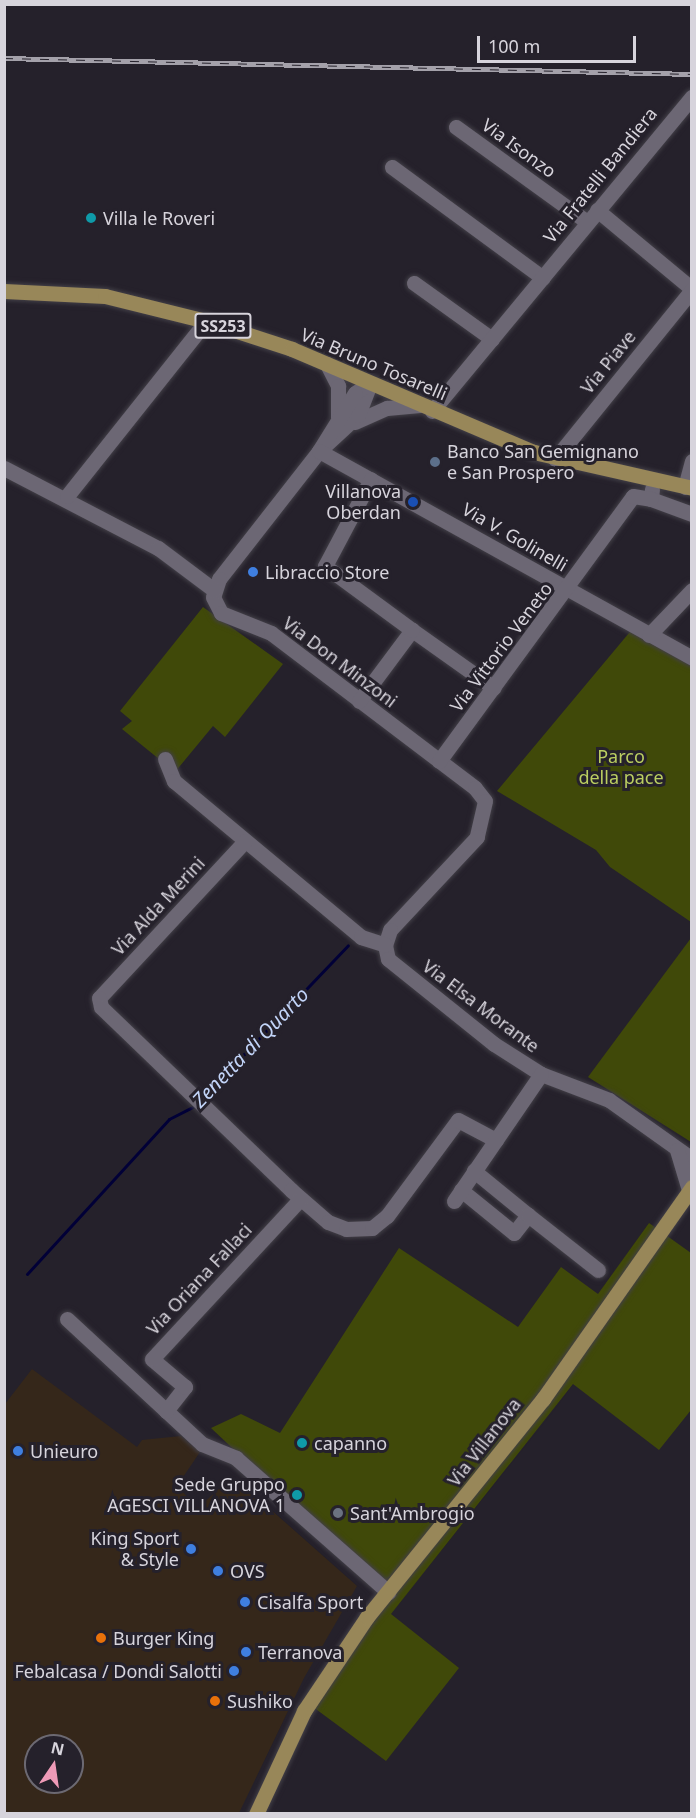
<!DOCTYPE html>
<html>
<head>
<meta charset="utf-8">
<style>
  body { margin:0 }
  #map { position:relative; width:696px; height:1818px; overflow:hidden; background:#25212b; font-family:"Noto Sans",sans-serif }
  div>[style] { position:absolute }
  .commercial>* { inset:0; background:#35271a }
  .green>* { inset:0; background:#404909 }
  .stream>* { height:3px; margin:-1.5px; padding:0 1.5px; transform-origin:1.5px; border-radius:1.5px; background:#010037 }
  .roads { filter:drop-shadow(0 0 2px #423f47) drop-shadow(0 0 2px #423f47) }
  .minor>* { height:15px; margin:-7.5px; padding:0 7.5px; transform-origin:7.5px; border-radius:7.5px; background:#6c6774 }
  .major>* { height:15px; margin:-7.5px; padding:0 7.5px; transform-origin:7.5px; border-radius:7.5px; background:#988759 }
  .rail>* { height:5px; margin-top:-2.5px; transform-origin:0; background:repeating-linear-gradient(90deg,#25212b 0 9px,#a4a1aa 0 18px); box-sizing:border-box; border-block:2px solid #a4a1aa }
  .dots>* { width:16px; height:16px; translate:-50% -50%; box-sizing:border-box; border:3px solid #25212b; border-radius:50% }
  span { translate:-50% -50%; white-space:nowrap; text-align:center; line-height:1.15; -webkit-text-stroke:6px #25212b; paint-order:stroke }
  .shield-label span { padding:2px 4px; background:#25212b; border:2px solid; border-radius:4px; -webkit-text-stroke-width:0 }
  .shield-label { font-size:16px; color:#d7d4dc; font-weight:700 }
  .street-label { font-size:18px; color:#d7d4dc }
  .poi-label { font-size:18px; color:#d7d4dc }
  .left { translate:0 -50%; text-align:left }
  .right { translate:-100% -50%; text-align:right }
  .park-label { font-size:18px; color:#bbce61 }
  .water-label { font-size:20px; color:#c2d4f8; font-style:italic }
  .frame { position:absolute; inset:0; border:6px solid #d7d4dc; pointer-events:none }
  .north { position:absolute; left:24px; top:1734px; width:60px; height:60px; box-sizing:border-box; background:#25212b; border:2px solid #6c6972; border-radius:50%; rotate:13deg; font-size:16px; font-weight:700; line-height:24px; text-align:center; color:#d7d4dc }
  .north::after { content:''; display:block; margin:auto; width:21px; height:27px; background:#ef9ab7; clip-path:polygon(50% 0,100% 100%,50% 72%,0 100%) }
  .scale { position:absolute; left:477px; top:36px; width:159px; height:27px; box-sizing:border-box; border:3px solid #d7d4dc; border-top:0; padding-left:8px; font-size:18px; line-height:21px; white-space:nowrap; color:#d7d4dc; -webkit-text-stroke:4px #25212b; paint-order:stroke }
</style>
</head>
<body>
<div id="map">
  <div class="commercial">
    <div style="clip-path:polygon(evenodd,32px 1369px,137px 1447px,142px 1440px,181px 1436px,200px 1452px,177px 1486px,198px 1508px,233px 1476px,357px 1586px,304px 1678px,239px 1813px,5px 1813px,5px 1404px,32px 1369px,36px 1746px,72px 1746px,72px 1782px,36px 1782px,36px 1746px)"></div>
  </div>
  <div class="green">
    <div style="clip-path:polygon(203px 607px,283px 664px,225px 737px,213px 726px,175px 772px,122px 729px,132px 721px,120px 711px)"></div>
    <div style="clip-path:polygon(639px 621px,691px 651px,691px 922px,610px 867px,596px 850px,497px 791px)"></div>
    <div style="clip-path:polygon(691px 938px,691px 1142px,588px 1077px)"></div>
    <div style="clip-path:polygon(649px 1223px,691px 1253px,691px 1410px,659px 1450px,573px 1384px,391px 1614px,459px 1668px,386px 1761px,309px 1704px,384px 1591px,211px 1428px,241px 1414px,280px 1433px,399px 1248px,518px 1327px,561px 1267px,598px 1294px)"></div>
  </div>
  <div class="stream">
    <div style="left:202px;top:1098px;width:211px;rotate:-46.3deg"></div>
    <div style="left:27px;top:1274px;width:210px;rotate:-47.5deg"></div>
    <div style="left:169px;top:1119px;width:30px;rotate:-27deg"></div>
  </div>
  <div class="roads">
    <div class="minor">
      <div style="left:456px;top:127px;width:162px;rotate:35.9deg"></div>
      <div style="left:392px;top:167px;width:187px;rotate:36.3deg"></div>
      <div style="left:597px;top:210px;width:124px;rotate:39.7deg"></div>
      <div style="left:414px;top:283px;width:96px;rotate:35.7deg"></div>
      <div style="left:327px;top:364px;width:25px;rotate:63deg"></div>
      <div style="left:338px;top:386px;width:31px;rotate:90deg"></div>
      <div style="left:432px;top:411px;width:408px;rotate:-50.4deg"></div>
      <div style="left:355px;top:422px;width:35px;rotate:-24deg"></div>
      <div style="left:387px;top:408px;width:33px;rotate:-5deg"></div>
      <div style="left:319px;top:451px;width:53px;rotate:-42.7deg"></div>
      <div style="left:358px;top:415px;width:34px;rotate:-69deg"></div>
      <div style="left:370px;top:383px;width:18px;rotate:146deg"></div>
      <div style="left:355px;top:393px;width:68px;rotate:121.8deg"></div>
      <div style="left:319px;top:451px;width:162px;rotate:128deg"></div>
      <div style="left:219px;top:579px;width:19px;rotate:108deg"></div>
      <div style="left:213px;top:597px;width:18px;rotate:63deg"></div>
      <div style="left:221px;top:613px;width:54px;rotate:21.8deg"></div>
      <div style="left:271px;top:633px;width:256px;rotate:37.2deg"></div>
      <div style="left:475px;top:788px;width:16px;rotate:52deg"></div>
      <div style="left:485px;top:801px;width:37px;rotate:103deg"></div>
      <div style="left:477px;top:837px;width:127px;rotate:133.1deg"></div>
      <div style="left:390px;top:930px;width:16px;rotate:108deg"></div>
      <div style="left:385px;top:945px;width:14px;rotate:78deg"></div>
      <div style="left:388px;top:959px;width:136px;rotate:38.7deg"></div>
      <div style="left:494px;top:1044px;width:56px;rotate:32.6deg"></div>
      <div style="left:541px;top:1074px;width:73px;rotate:20.9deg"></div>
      <div style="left:609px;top:1100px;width:102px;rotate:35.4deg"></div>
      <div style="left:319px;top:451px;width:427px;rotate:29deg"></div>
      <div style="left:555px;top:459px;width:218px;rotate:-51deg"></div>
      <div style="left:4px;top:468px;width:174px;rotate:27.5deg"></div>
      <div style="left:158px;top:548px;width:70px;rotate:36.9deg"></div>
      <div style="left:685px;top:487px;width:27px;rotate:-75deg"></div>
      <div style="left:652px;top:489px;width:10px;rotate:96deg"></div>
      <div style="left:651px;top:499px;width:44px;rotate:20.1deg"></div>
      <div style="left:67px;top:496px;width:223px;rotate:-51.5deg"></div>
      <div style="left:412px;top:630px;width:100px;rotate:35.3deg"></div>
      <div style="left:649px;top:635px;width:62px;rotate:-46.3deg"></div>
      <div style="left:359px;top:701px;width:89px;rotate:-53.3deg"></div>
      <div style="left:412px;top:630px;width:108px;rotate:-143.7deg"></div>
      <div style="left:325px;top:566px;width:98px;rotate:-62.1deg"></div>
      <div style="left:165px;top:759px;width:24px;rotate:68deg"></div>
      <div style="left:174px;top:781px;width:244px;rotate:39.8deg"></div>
      <div style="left:361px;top:937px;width:25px;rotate:18deg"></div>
      <div style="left:439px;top:761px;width:328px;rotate:-53.8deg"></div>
      <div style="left:633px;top:496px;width:18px;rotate:9deg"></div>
      <div style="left:245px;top:841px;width:214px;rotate:132.9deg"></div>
      <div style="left:99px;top:998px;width:9px;rotate:77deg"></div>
      <div style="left:101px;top:1007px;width:264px;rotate:43.9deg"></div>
      <div style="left:291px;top:1190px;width:49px;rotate:40.9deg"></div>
      <div style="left:328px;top:1222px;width:19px;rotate:21deg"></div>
      <div style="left:346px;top:1229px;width:26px;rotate:-2deg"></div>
      <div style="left:372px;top:1228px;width:19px;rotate:-39deg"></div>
      <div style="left:387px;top:1216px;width:119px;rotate:-53.5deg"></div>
      <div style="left:458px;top:1120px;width:43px;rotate:27.8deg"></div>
      <div style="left:677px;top:1150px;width:42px;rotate:73.3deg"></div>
      <div style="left:461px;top:1190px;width:68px;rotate:39.1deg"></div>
      <div style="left:514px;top:1233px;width:23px;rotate:-52deg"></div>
      <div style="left:528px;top:1215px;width:70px;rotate:-140.8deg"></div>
      <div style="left:454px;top:1201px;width:154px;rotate:-55.6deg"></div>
      <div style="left:528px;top:1215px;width:89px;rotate:38.2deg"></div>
      <div style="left:67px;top:1319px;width:184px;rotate:42.8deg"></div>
      <div style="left:202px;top:1444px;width:37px;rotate:22deg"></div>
      <div style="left:236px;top:1458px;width:203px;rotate:41.4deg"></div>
      <div style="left:166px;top:1411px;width:31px;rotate:-52deg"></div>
      <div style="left:185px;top:1387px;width:43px;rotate:-139.7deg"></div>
      <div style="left:152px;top:1359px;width:218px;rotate:-47.2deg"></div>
    </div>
    <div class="major">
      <div style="left:4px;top:291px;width:101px;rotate:2.8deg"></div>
      <div style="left:105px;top:296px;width:104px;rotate:13.9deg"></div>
      <div style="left:206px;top:321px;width:90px;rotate:18deg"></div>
      <div style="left:292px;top:349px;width:263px;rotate:23.1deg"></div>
      <div style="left:534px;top:452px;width:162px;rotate:12.8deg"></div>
      <div style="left:256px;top:1814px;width:114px;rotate:-65deg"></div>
      <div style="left:304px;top:1711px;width:113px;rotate:-56.2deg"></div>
      <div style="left:367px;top:1617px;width:280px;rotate:-51.1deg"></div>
      <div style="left:543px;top:1399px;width:259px;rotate:-54.9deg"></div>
    </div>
  </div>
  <div class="rail">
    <div style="left:4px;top:58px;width:688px;rotate:1.33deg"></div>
  </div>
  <div class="dots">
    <div style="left:91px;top:218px;background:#0f9aa8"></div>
    <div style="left:435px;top:462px;background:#5c6f8a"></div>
    <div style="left:413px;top:502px;background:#1a4fb4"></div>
    <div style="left:253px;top:572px;background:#3f7fe0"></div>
    <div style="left:302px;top:1443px;background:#0f9aa8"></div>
    <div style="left:18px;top:1451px;background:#3f7fe0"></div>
    <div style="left:297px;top:1495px;background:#0f9aa8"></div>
    <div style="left:338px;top:1513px;background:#6b7280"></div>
    <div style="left:191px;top:1549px;background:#3f7fe0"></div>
    <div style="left:218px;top:1571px;background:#3f7fe0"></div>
    <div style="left:245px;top:1602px;background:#3f7fe0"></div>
    <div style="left:101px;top:1638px;background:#e8710a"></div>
    <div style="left:246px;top:1652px;background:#3f7fe0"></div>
    <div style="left:234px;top:1671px;background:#3f7fe0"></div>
    <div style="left:215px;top:1701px;background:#e8710a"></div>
  </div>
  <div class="shield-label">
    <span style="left:223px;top:326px">SS253</span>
  </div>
  <div class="street-label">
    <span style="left:519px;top:148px;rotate:36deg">Via Isonzo</span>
    <span style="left:600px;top:175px;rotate:-51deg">Via Fratelli Bandiera</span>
    <span style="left:608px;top:362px;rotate:-51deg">Via Piave</span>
    <span style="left:374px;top:364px;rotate:23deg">Via Bruno Tosarelli</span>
    <span style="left:515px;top:537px;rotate:30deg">Via V. Golinelli</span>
    <span style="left:501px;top:647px;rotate:-53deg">Via Vittorio Veneto</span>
    <span style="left:340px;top:662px;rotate:37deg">Via Don Minzoni</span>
    <span style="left:158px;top:906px;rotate:-47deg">Via Alda Merini</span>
    <span style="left:481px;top:1006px;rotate:37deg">Via Elsa Morante</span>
    <span style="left:199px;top:1279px;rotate:-47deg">Via Oriana Fallaci</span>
    <span style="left:484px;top:1442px;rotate:-52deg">Via Villanova</span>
  </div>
  <div class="poi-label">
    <span class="left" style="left:103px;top:218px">Villa le Roveri</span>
    <span class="left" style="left:447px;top:462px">Banco San Gemignano<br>e San Prospero</span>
    <span class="right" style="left:401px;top:502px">Villanova<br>Oberdan</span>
    <span class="left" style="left:265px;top:572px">Libraccio Store</span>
    <span class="left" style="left:314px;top:1443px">capanno</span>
    <span class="left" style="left:30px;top:1451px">Unieuro</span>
    <span class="right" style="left:285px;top:1495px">Sede Gruppo<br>AGESCI VILLANOVA 1</span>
    <span class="left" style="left:350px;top:1513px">Sant'Ambrogio</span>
    <span class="right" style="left:179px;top:1549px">King Sport<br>&amp; Style</span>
    <span class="left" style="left:230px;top:1571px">OVS</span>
    <span class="left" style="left:257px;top:1602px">Cisalfa Sport</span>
    <span class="left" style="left:113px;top:1638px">Burger King</span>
    <span class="left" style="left:258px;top:1652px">Terranova</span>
    <span class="right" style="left:222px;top:1671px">Febalcasa / Dondi Salotti</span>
    <span class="left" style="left:227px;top:1701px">Sushiko</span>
  </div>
  <div class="park-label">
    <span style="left:621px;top:767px">Parco<br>della pace</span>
  </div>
  <div class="water-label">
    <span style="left:250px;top:1047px;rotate:-46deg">Zenetta di Quarto</span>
  </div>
  <div class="frame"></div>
  <div class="north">N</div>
  <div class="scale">100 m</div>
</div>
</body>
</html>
